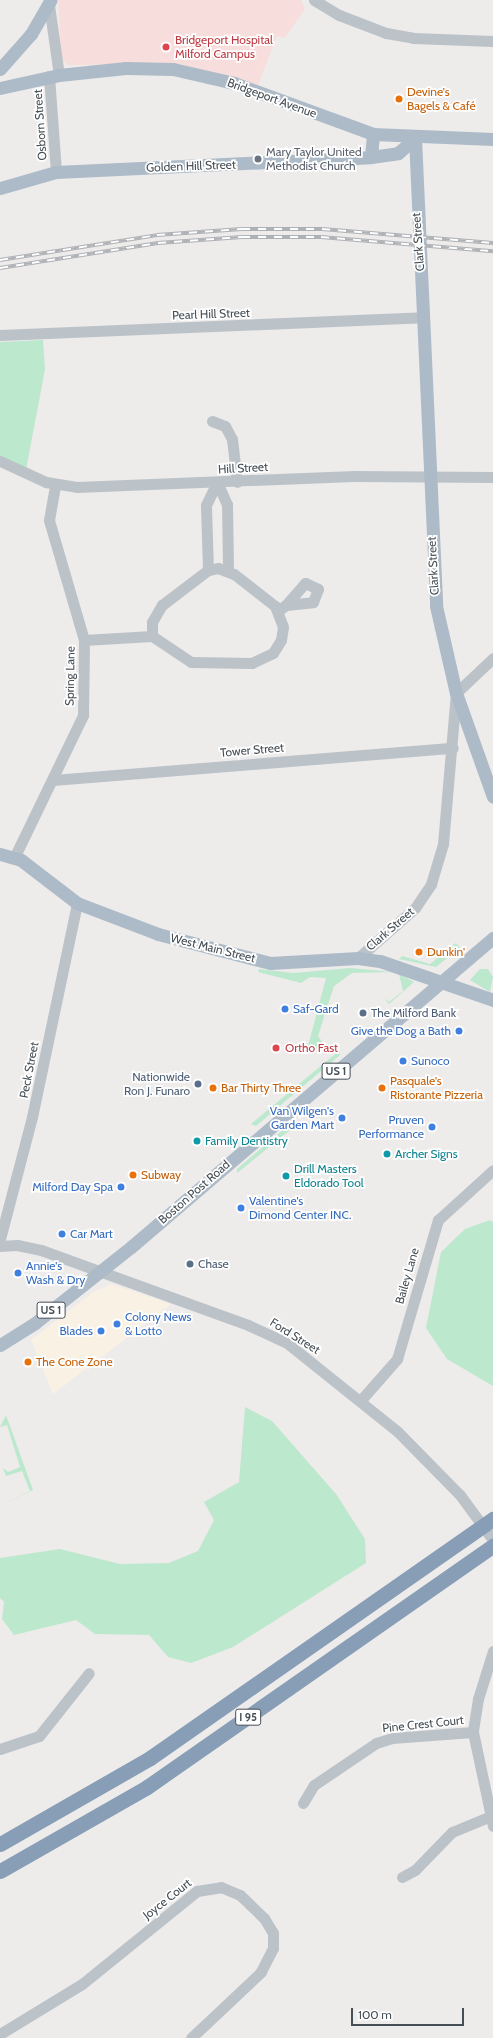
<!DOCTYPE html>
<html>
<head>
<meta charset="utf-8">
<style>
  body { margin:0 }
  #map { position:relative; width:493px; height:2038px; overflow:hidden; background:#eeebeb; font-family:Cabin,sans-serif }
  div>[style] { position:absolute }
  .commercial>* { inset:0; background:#f9f2e4 }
  .medical>* { inset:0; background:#f7dedc }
  .green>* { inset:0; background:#bce8cd }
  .minor>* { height:11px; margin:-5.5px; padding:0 5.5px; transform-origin:5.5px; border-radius:5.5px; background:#bbc3c9 }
  .major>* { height:13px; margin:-6.5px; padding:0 6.5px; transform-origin:6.5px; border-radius:6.5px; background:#adbbc8 }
  .highway>* { height:15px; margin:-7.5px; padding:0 7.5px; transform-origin:7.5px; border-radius:7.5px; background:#879eb6 }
  .rail>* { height:4px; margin-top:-2px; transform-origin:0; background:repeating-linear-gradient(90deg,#fff 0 8px,#aeb1b5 0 16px); box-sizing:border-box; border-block:1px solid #aeb1b5 }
  .dots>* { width:11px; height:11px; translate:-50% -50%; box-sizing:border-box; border:2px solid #fff; border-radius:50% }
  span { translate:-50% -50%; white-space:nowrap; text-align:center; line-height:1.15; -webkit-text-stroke:3.5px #fff; paint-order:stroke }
  .shield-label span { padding:1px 3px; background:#fff; border:1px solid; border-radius:3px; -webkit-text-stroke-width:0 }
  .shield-label { font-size:11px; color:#464f56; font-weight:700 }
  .health-label { font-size:12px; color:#be3a42 }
  .left { translate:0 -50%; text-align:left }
  .food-label { font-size:12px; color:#c56008 }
  .street-label { font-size:12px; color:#464f56 }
  .worship-label { font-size:12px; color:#5b616d }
  .shop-label { font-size:12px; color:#366cbe }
  .right { translate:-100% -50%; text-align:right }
  .service-label { font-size:12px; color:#4e5e75 }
  .culture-label { font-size:12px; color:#0d838f }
  .scale { position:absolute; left:351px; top:2008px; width:113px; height:18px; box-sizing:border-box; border:2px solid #464f56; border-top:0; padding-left:5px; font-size:12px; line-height:14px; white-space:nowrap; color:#464f56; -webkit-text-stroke:3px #fff; paint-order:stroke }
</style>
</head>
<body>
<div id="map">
  <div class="commercial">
    <div style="clip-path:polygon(111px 1284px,171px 1304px,53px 1394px,31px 1340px,92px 1293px)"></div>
  </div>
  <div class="medical">
    <div style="clip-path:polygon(58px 0,301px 0,305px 9px,285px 38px,277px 36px,258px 85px,180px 64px,67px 65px,61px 57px)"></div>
  </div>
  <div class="green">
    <div style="clip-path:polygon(43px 340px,45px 369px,26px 470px,0 456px,0 342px)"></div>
    <div style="clip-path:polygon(456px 943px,460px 948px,436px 967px,399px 959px,402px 956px,430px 964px)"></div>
    <div style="clip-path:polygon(350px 968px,392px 972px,352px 973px,334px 986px,318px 1036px,331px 1054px,308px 1046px,326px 978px,310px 977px,301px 983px,258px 972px,259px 969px,293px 973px)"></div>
    <div style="clip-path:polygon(480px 969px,488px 969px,493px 977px,490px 992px,470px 980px)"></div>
    <div style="clip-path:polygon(399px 974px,414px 982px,389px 1004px,384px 998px,389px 1002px,403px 991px)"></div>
    <div style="clip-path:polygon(340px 1050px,340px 1055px,256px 1126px,251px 1124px)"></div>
    <div style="clip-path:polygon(290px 1124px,294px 1127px,237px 1173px,237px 1169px)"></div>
    <div style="clip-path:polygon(490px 1220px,493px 1222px,493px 1386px,447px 1359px,426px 1328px,441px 1252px,465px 1229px)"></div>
    <div style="clip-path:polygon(245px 1407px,272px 1421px,336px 1494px,365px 1539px,366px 1563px,233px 1647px,191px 1663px,168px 1657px,149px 1635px,95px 1634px,76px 1620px,14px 1635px,2px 1619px,4px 1602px,0 1598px,0 1558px,60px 1549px,120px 1564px,169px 1563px,198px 1551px,214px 1520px,204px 1502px,239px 1482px)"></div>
    <div style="clip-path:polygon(6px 1415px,33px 1490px,0 1506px,30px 1491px,22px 1471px,6px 1476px,3px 1468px,8px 1472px,20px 1467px,7px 1425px,0 1427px)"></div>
  </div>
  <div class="minor">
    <div style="left:314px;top:0;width:29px;rotate:31deg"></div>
    <div style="left:339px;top:15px;width:50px;rotate:21deg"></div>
    <div style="left:386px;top:33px;width:27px;rotate:10deg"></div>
    <div style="left:413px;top:38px;width:80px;rotate:2.1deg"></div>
    <div style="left:49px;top:5px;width:71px;rotate:81.9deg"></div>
    <div style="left:49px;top:76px;width:96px;rotate:85.8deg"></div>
    <div style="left:0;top:335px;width:423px;rotate:-2.4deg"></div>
    <div style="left:212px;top:421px;width:14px;rotate:21deg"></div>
    <div style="left:225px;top:426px;width:15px;rotate:62deg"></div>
    <div style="left:232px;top:439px;width:43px;rotate:83.4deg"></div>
    <div style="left:0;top:461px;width:51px;rotate:24.5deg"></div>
    <div style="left:46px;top:482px;width:31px;rotate:9deg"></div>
    <div style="left:77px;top:487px;width:277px;rotate:-2.3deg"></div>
    <div style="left:354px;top:476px;width:139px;rotate:0.4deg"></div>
    <div style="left:208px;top:570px;width:65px;rotate:-91.8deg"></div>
    <div style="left:206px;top:505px;width:25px;rotate:-64deg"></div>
    <div style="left:217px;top:482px;width:24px;rotate:66deg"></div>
    <div style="left:227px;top:504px;width:66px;rotate:89.1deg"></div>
    <div style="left:279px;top:610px;width:9px;rotate:-36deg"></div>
    <div style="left:286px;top:605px;width:27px;rotate:-6deg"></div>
    <div style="left:313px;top:602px;width:14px;rotate:-69deg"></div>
    <div style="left:318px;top:589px;width:14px;rotate:-155deg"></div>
    <div style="left:305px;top:583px;width:29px;rotate:131deg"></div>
    <div style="left:84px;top:640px;width:68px;rotate:-3.4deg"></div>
    <div style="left:152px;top:636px;width:14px;rotate:-90deg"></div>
    <div style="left:152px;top:622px;width:20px;rotate:-60deg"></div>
    <div style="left:162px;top:605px;width:58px;rotate:-37.3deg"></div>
    <div style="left:208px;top:570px;width:10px;rotate:-11deg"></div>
    <div style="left:218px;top:568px;width:17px;rotate:21deg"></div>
    <div style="left:234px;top:574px;width:52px;rotate:38deg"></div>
    <div style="left:275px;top:606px;width:22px;rotate:69deg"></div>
    <div style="left:283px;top:627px;width:13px;rotate:99deg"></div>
    <div style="left:281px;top:640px;width:15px;rotate:122deg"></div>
    <div style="left:273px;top:653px;width:23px;rotate:155deg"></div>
    <div style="left:252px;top:663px;width:61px;rotate:-179.1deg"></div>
    <div style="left:191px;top:662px;width:47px;rotate:-146.3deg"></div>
    <div style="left:53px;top:780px;width:401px;rotate:-4.6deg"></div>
    <div style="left:14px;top:858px;width:159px;rotate:-64.2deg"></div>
    <div style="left:83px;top:715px;width:75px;rotate:-89.2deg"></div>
    <div style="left:84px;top:640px;width:125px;rotate:-106.3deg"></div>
    <div style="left:49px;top:520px;width:36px;rotate:-80deg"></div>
    <div style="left:358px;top:958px;width:76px;rotate:-41.3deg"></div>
    <div style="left:415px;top:908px;width:29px;rotate:-56deg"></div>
    <div style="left:431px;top:884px;width:42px;rotate:-73.3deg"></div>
    <div style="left:443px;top:844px;width:152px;rotate:-85.1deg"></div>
    <div style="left:456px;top:693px;width:51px;rotate:-43.4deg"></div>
    <div style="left:0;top:1239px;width:126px;rotate:-75.3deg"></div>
    <div style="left:32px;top:1117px;width:219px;rotate:-78.1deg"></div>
    <div style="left:0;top:1246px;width:17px;rotate:-3deg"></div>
    <div style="left:17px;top:1245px;width:25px;rotate:12deg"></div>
    <div style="left:41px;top:1250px;width:220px;rotate:19.9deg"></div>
    <div style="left:248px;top:1325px;width:43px;rotate:24.8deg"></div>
    <div style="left:287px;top:1343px;width:142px;rotate:38.7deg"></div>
    <div style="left:398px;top:1432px;width:88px;rotate:45.5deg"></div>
    <div style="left:460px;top:1495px;width:56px;rotate:53.7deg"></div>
    <div style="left:361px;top:1400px;width:55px;rotate:-48.7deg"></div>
    <div style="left:397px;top:1359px;width:145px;rotate:-73.6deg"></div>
    <div style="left:438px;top:1220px;width:74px;rotate:-42.3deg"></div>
    <div style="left:493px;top:1651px;width:50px;rotate:107.4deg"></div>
    <div style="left:478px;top:1699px;width:33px;rotate:99deg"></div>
    <div style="left:473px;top:1732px;width:96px;rotate:78deg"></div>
    <div style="left:0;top:1749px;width:41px;rotate:-18.4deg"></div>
    <div style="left:39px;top:1736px;width:80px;rotate:-51.6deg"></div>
    <div style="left:303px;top:1803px;width:21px;rotate:-59deg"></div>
    <div style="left:314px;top:1785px;width:75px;rotate:-34.1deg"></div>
    <div style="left:376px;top:1743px;width:17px;rotate:-17deg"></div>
    <div style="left:392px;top:1738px;width:81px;rotate:-4.2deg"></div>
    <div style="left:402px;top:1877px;width:15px;rotate:-28deg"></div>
    <div style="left:415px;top:1870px;width:53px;rotate:-45.8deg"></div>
    <div style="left:452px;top:1832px;width:42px;rotate:-22.3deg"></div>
    <div style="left:0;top:2034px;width:96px;rotate:-31.4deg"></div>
    <div style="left:82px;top:1984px;width:148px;rotate:-39deg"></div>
    <div style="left:197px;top:1891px;width:24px;rotate:-9deg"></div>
    <div style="left:221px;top:1887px;width:21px;rotate:23deg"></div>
    <div style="left:240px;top:1895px;width:33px;rotate:44deg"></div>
    <div style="left:264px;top:1918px;width:17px;rotate:59deg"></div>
    <div style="left:273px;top:1933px;width:15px;rotate:90deg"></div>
    <div style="left:273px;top:1948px;width:27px;rotate:117deg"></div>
    <div style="left:261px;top:1972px;width:96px;rotate:136.7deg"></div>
  </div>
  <div class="major">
    <div style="left:0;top:69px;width:47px;rotate:-48.5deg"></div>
    <div style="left:31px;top:34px;width:39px;rotate:-60deg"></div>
    <div style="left:0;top:88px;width:60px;rotate:-12.4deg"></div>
    <div style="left:59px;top:75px;width:67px;rotate:-6deg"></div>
    <div style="left:126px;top:68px;width:47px;rotate:1.2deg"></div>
    <div style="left:173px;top:69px;width:63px;rotate:12.9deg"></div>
    <div style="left:234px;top:83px;width:148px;rotate:20.1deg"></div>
    <div style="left:373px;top:134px;width:120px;rotate:2.4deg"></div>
    <div style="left:415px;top:138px;width:468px;rotate:87.4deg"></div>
    <div style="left:436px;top:606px;width:89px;rotate:77.1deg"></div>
    <div style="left:456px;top:693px;width:110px;rotate:70.4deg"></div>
    <div style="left:371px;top:157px;width:23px;rotate:-85deg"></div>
    <div style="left:0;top:188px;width:58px;rotate:-15.9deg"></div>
    <div style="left:56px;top:172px;width:315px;rotate:-2.7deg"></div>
    <div style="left:371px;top:157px;width:27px;rotate:-8deg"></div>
    <div style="left:398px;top:153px;width:23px;rotate:-41deg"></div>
    <div style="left:0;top:854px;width:22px;rotate:16deg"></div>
    <div style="left:21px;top:860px;width:71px;rotate:37.5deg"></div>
    <div style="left:77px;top:903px;width:87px;rotate:20.9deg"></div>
    <div style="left:158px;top:934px;width:116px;rotate:14.5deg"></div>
    <div style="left:270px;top:963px;width:88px;rotate:-3.3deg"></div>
    <div style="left:358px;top:958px;width:22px;rotate:8deg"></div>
    <div style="left:380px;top:961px;width:120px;rotate:19deg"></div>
    <div style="left:0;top:1345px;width:41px;rotate:-32.2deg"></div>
    <div style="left:35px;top:1323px;width:122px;rotate:-38.4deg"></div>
    <div style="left:131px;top:1247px;width:476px;rotate:-40.5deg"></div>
  </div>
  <div class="highway">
    <div style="left:0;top:1844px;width:173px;rotate:-29.8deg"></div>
    <div style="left:150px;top:1758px;width:418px;rotate:-34.9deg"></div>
    <div style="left:0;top:1871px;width:169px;rotate:-29.7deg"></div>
    <div style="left:147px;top:1787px;width:422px;rotate:-34.9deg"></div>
  </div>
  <div class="rail">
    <div style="left:0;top:260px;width:159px;rotate:-9deg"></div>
    <div style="left:157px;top:235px;width:85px;rotate:-4deg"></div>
    <div style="left:242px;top:229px;width:80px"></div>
    <div style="left:322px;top:229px;width:172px;rotate:4.7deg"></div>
    <div style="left:0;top:268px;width:160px;rotate:-9deg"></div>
    <div style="left:158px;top:243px;width:84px;rotate:-4.1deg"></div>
    <div style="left:242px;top:237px;width:79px"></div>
    <div style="left:321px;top:237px;width:173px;rotate:4.7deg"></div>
  </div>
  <div class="dots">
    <div style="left:166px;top:47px;background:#e0444e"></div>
    <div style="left:399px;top:99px;background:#e8710a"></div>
    <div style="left:258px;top:159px;background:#6b7280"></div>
    <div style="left:419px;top:952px;background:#e8710a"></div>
    <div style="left:285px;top:1009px;background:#3f7fe0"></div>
    <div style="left:363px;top:1013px;background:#5c6f8a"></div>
    <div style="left:459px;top:1031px;background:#3f7fe0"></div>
    <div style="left:276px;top:1048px;background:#e0444e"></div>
    <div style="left:403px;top:1061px;background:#3f7fe0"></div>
    <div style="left:198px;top:1084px;background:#5c6f8a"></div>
    <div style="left:213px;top:1088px;background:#e8710a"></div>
    <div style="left:382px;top:1088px;background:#e8710a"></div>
    <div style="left:342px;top:1118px;background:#3f7fe0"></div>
    <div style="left:432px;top:1127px;background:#3f7fe0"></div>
    <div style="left:197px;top:1141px;background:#0f9aa8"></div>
    <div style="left:387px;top:1154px;background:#0f9aa8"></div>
    <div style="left:133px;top:1175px;background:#e8710a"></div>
    <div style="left:286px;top:1176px;background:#0f9aa8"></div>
    <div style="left:121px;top:1187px;background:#3f7fe0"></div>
    <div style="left:241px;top:1208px;background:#3f7fe0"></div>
    <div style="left:62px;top:1234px;background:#3f7fe0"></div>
    <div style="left:190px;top:1264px;background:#5c6f8a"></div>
    <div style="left:18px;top:1273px;background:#3f7fe0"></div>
    <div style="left:117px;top:1324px;background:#3f7fe0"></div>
    <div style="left:101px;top:1331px;background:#3f7fe0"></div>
    <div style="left:28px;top:1362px;background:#e8710a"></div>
  </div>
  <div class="shield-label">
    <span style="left:336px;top:1071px">US 1</span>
    <span style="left:51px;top:1310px">US 1</span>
    <span style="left:248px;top:1717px">I 95</span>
  </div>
  <div class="health-label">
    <span class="left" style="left:175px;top:47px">Bridgeport Hospital<br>Milford Campus</span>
    <span class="left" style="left:285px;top:1048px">Ortho Fast</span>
  </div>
  <div class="food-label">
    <span class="left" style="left:407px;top:99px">Devine's<br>Bagels &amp; Café</span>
    <span class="left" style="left:427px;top:952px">Dunkin'</span>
    <span class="left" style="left:390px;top:1088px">Pasquale's<br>Ristorante Pizzeria</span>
    <span class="left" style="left:221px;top:1088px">Bar Thirty Three</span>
    <span class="left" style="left:141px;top:1175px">Subway</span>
    <span class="left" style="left:36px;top:1362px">The Cone Zone</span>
  </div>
  <div class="street-label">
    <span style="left:272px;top:98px;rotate:20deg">Bridgeport Avenue</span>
    <span style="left:40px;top:125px;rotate:-94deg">Osborn Street</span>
    <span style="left:191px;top:166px;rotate:-2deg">Golden Hill Street</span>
    <span style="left:418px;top:242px;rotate:-94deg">Clark Street</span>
    <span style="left:211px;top:314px;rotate:-2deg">Pearl Hill Street</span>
    <span style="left:243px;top:468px;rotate:-3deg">Hill Street</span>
    <span style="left:433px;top:566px;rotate:-93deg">Clark Street</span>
    <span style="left:70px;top:676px;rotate:-89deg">Spring Lane</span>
    <span style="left:252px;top:750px;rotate:-5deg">Tower Street</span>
    <span style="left:390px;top:929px;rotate:-41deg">Clark Street</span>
    <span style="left:213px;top:948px;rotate:14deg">West Main Street</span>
    <span style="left:29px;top:1070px;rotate:-79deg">Peck Street</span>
    <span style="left:194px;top:1192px;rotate:-41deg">Boston Post Road</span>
    <span style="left:407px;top:1276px;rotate:-74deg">Bailey Lane</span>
    <span style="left:295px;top:1336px;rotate:32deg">Ford Street</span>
    <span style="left:423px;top:1724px;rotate:-6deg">Pine Crest Court</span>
    <span style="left:167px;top:1899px;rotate:-38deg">Joyce Court</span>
  </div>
  <div class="worship-label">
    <span class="left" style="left:266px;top:159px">Mary Taylor United<br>Methodist Church</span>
  </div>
  <div class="shop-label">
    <span class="left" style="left:293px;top:1009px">Saf-Gard</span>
    <span class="right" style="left:451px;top:1031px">Give the Dog a Bath</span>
    <span class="left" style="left:411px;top:1061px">Sunoco</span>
    <span class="right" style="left:334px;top:1118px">Van Wilgen's<br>Garden Mart</span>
    <span class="right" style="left:424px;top:1127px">Pruven<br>Performance</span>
    <span class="right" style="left:113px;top:1187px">Milford Day Spa</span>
    <span class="left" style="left:249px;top:1208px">Valentine's<br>Dimond Center INC.</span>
    <span class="left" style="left:70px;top:1234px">Car Mart</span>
    <span class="left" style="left:26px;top:1273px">Annie's<br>Wash &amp; Dry</span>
    <span class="left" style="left:125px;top:1324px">Colony News<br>&amp; Lotto</span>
    <span class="right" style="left:93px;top:1331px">Blades</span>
  </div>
  <div class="service-label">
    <span class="left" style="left:371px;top:1013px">The Milford Bank</span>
    <span class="right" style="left:190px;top:1084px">Nationwide<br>Ron J. Funaro</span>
    <span class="left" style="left:198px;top:1264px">Chase</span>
  </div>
  <div class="culture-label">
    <span class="left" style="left:205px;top:1141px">Family Dentistry</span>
    <span class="left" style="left:395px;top:1154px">Archer Signs</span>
    <span class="left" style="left:294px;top:1176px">Drill Masters<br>Eldorado Tool</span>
  </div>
  <div class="scale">100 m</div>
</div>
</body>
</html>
